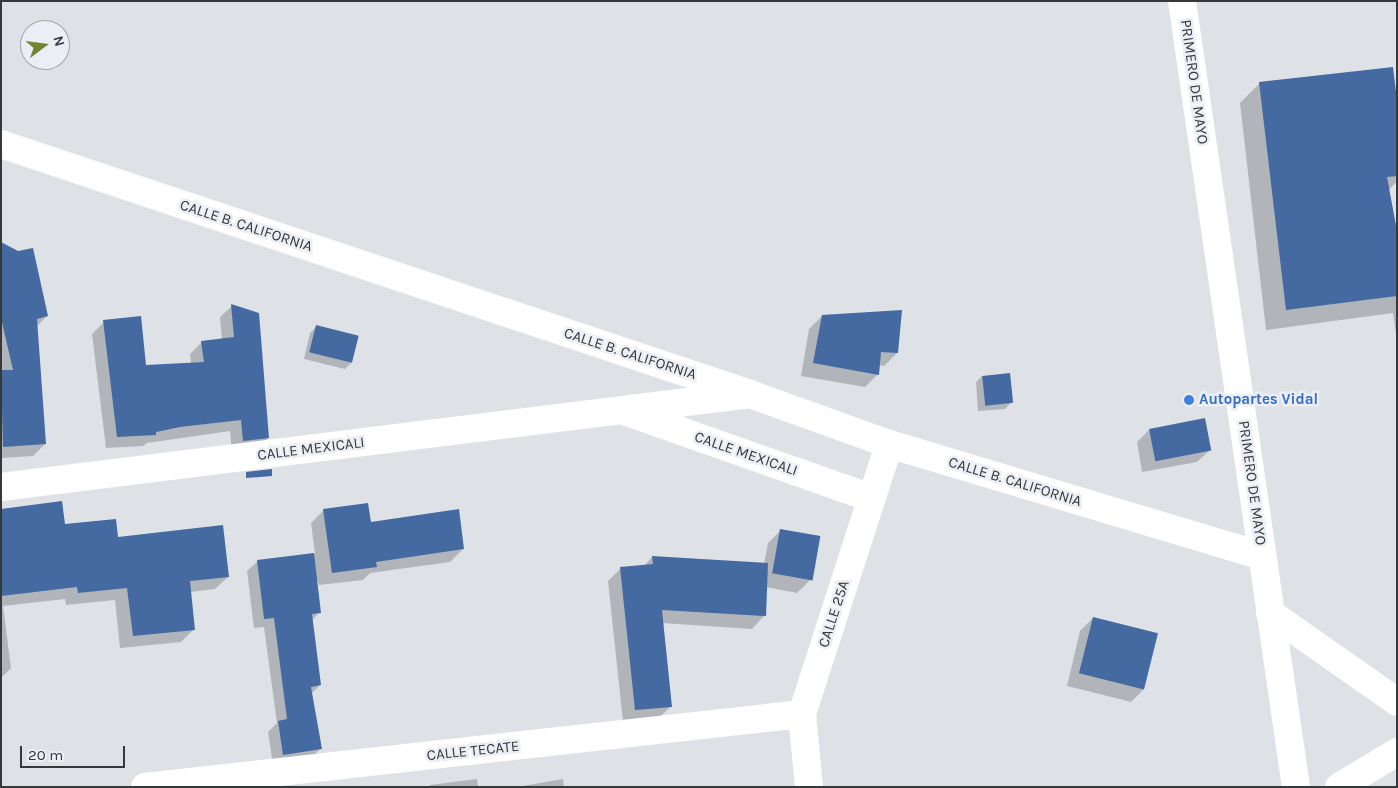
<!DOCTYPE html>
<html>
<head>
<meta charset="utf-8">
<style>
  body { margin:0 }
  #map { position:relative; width:1398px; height:788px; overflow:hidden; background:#dee2e7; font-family:Karla,sans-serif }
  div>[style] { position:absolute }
  .shadow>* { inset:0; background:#0003 }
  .building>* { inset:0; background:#446aa1; transform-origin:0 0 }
  .minor>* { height:28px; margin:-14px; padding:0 14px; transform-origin:14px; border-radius:14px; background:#fff }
  .dots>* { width:14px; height:14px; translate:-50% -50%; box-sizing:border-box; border:2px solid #ebeff5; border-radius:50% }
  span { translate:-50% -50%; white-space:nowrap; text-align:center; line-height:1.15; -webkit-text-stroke:5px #ebeff5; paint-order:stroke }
  .street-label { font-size:15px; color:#36383a }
  .shop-label { font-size:15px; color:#366cbe; font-weight:700 }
  .left { translate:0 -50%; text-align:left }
  .frame { position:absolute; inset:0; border:2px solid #36383a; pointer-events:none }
  .north { position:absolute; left:20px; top:20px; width:50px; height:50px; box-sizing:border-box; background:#ebeff5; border:1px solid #a3a6aa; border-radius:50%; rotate:75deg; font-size:14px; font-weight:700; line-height:20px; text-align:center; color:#36383a }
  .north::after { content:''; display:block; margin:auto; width:18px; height:22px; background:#758432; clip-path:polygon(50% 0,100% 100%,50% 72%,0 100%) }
  .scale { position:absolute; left:20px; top:746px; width:105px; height:22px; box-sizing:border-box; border:2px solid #36383a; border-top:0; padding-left:6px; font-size:15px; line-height:18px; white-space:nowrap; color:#36383a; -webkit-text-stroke:4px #ebeff5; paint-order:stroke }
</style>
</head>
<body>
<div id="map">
  <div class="shadow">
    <div style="clip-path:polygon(1260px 83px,1397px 111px,1397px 181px,1388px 191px,1397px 232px,1397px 342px,1393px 313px,1266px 330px,1240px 103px)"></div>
    <div style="clip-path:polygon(1px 247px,47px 316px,37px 326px,45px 444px,33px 456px,1px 458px)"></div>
    <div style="clip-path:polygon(232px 306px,268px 438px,256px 449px,232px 452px,230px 431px,147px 443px,143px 446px,106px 448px,92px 334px,104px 322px,145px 366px,191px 364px,190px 354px,202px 342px,222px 340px,220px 317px)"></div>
    <div style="clip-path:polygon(822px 316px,897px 353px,884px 366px,879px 365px,878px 374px,865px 387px,801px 376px,809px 329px)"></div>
    <div style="clip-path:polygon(316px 327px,351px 363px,345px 369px,304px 359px,310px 333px)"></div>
    <div style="clip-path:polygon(982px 376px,1011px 403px,1005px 409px,978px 411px,976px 382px)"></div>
    <div style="clip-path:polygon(1150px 429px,1210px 450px,1197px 462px,1142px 472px,1137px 442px)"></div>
    <div style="clip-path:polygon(324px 510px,463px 549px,450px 562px,370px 573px,363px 580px,319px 585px,316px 577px,320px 612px,311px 621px,320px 685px,311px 694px,320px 749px,310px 759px,273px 765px,268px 732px,277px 723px,264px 627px,254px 628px,247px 571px,258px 561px,315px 554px,311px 523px)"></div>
    <div style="clip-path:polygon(1px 511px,117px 539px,228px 577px,215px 589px,190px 592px,194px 629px,181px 642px,120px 648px,115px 600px,66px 605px,65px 599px,3px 606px,11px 668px,1px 678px)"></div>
    <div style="clip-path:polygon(781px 530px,810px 580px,797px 593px,766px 587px,764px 616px,752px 629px,662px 623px,671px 706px,658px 719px,623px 722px,608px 581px,621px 568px,644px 566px,652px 557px,764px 564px,768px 543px)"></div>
    <div style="clip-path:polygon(1093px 618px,1144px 689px,1131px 702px,1067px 686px,1080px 631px)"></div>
    <div style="clip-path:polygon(477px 779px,478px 787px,428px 787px,430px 785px)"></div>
    <div style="clip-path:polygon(563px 779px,564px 787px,517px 787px)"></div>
  </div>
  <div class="building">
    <div style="clip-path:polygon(1393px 67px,1397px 100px,1397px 176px,1387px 177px,1397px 231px,1397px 296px,1286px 310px,1259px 82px)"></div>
    <div style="clip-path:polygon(1px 242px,18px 251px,33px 248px,48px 316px,37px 319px,46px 444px,3px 447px,1px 370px,13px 370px,1px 318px)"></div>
    <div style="clip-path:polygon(231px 304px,259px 313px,269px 438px,243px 441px,241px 420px,180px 427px,156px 432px,156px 435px,117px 437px,103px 320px,141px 316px,146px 365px,204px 362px,201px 341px,234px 337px)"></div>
    <div style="clip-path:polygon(902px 310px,898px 353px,881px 352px,879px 375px,813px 363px,822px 315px)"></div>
    <div style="left:316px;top:325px;width:44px;height:28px;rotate:14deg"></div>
    <div style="left:1010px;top:373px;width:30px;height:28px;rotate:84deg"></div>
    <div style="left:1205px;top:418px;width:33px;height:57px;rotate:79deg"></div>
    <div style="clip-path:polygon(272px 469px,272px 476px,246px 478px,246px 472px)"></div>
    <div style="clip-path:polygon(62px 501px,65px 524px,116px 519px,118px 537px,223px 525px,229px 577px,190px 581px,195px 630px,133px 636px,127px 588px,78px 593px,77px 587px,1px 596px,1px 509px)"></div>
    <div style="clip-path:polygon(368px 503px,371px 522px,459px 509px,464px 549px,376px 562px,377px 567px,332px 573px,323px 509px)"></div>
    <div style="left:780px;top:529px;width:41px;height:45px;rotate:10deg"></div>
    <div style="clip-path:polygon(314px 553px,321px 613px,312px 614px,321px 685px,311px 687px,322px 749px,283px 755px,278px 721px,287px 719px,274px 618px,264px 619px,257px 560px)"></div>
    <div style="clip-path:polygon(652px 556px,768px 563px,766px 616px,662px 610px,672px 707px,635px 710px,620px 567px,653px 564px)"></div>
    <div style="left:1093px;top:617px;width:67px;height:58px;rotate:14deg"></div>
  </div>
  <div class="minor">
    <div style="left:1182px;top:1px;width:794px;rotate:81.75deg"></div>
    <div style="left:1px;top:144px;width:790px;rotate:18.46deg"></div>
    <div style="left:750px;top:394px;width:148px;rotate:19.8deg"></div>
    <div style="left:889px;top:444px;width:389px;rotate:16.7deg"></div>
    <div style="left:627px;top:412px;width:259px;rotate:19.4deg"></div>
    <div style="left:1px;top:487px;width:749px;rotate:-7.06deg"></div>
    <div style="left:1270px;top:613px;width:155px;rotate:35deg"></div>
    <div style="left:145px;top:787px;width:661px;rotate:-6.34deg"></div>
    <div style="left:809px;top:787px;width:73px;rotate:-95.5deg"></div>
    <div style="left:802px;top:714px;width:284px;rotate:-72.1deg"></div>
    <div style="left:1339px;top:787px;width:68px;rotate:-31.1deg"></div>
  </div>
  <div class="dots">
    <div style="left:1189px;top:400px;background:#3f7fe0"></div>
  </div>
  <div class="street-label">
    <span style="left:1194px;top:82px;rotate:82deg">PRIMERO DE MAYO</span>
    <span style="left:246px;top:226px;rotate:18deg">CALLE B. CALIFORNIA</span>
    <span style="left:630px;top:354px;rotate:18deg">CALLE B. CALIFORNIA</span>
    <span style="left:311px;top:449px;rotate:-7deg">CALLE MEXICALI</span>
    <span style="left:746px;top:454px;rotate:19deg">CALLE MEXICALI</span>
    <span style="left:1015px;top:482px;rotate:17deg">CALLE B. CALIFORNIA</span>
    <span style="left:1252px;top:483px;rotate:82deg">PRIMERO DE MAYO</span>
    <span style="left:834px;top:614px;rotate:-72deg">CALLE 25A</span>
    <span style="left:473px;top:751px;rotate:-6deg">CALLE TECATE</span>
  </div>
  <div class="shop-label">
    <span class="left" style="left:1199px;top:400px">Autopartes Vidal</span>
  </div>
  <div class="frame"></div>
  <div class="north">N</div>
  <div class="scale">20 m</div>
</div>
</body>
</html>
